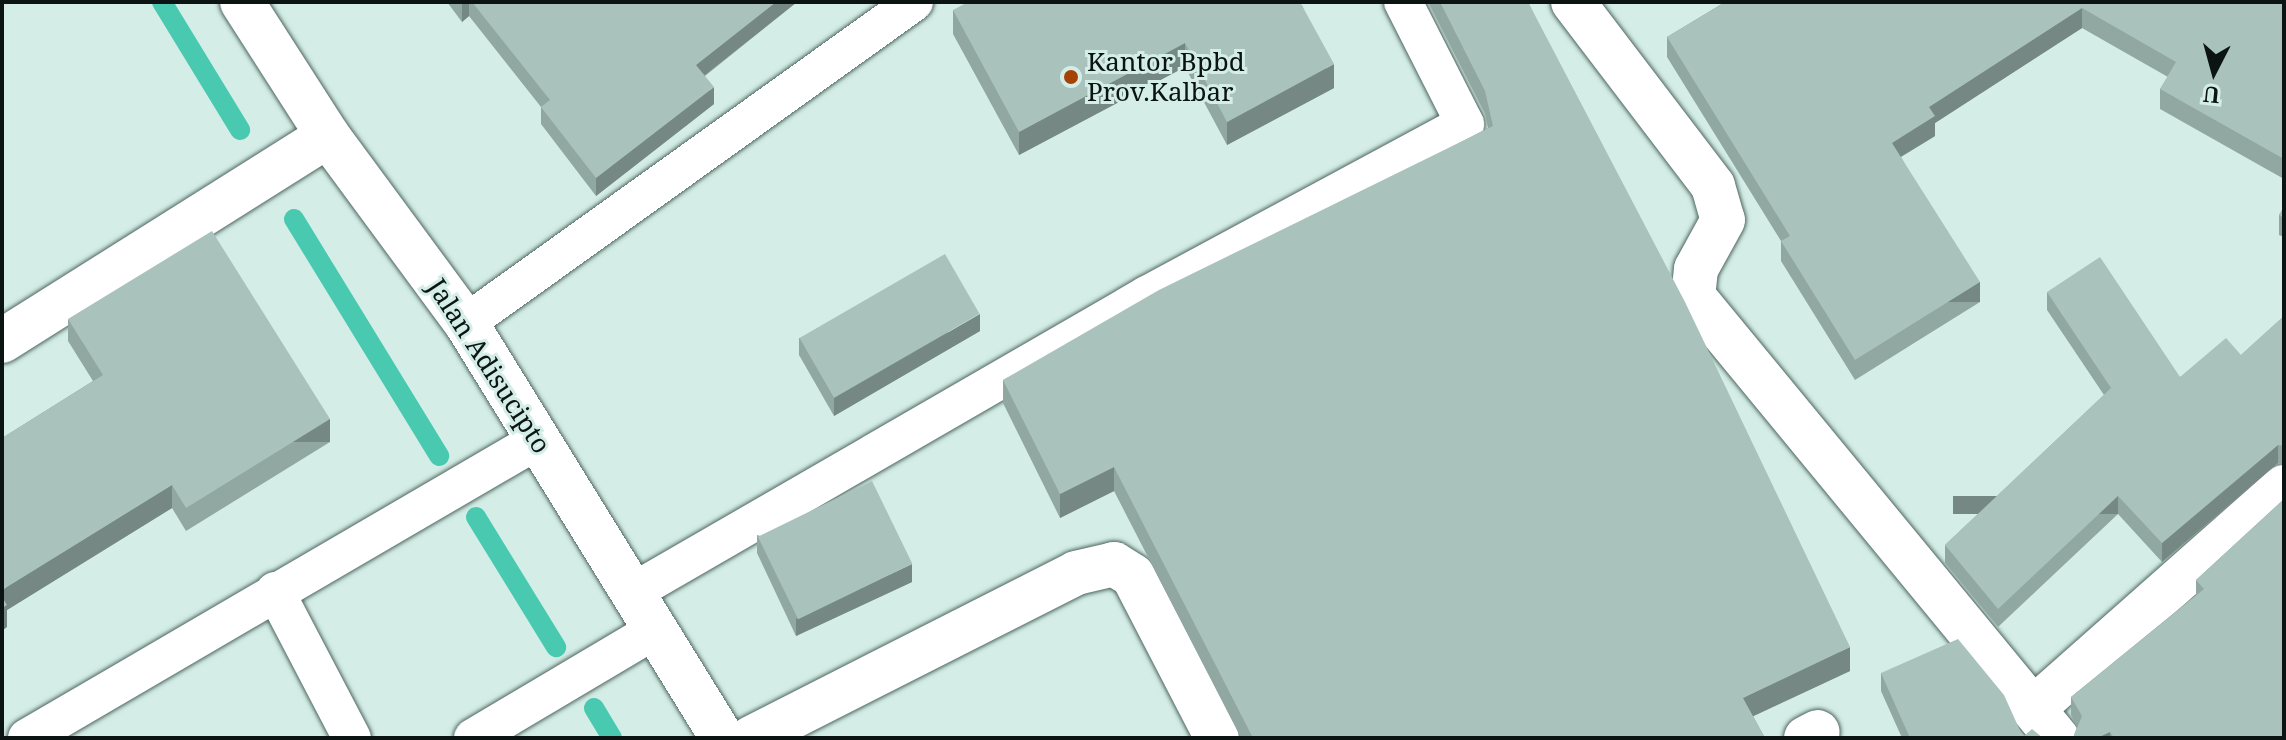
<!DOCTYPE html>
<html>
<head>
<meta charset="utf-8">
<style>
  body { margin:0 }
  #map { position:relative; width:2286px; height:740px; overflow:hidden; background:#d4eee7; font-family:"Noto Serif",serif }
  div>[style] { position:absolute }
  .stream>* { height:20px; margin:-10px; padding:0 10px; transform-origin:10px; border-radius:10px; background:#49cab0 }
  .roads { filter:drop-shadow(0 0 2px #4e655f) drop-shadow(0 0 2px #4e655f) }
  .lane>* { height:38px; margin:-19px; padding:0 19px; transform-origin:19px; border-radius:19px; background:#fff }
  .street>* { height:44px; margin:-22px; padding:0 22px; transform-origin:22px; border-radius:22px; background:#fff }
  .secondary>* { height:44px; margin:-22px; padding:0 22px; transform-origin:22px; border-radius:22px; background:#fff }
  .wall>* { inset:0; background:#91a7a1 }
  .shaded-wall>* { inset:0; background:#768883; transform-origin:0 0 }
  .building>* { inset:0; background:#a9c2bb; transform-origin:0 0 }
  .dots>* { width:22px; height:22px; translate:-50% -50%; box-sizing:border-box; border:4px solid #d4eee7; border-radius:50% }
  span { translate:-50% -50%; white-space:nowrap; text-align:center; line-height:1.15; -webkit-text-stroke:6px #d4eee7; paint-order:stroke }
  .poi-label { font-size:26px; color:#0b1412 }
  .left { translate:0 -50%; text-align:left }
  .street-label { font-size:26px; color:#0b1412 }
  .frame { position:absolute; inset:0; border:4px solid #0b1412; pointer-events:none }
  .north { position:absolute; left:2174px; top:32px; width:80px; height:80px; -webkit-text-stroke:6px #d4eee7; paint-order:stroke; rotate:186deg; font-size:22px; font-weight:700; line-height:32px; text-align:center; color:#0b1412 }
  .north::after { content:''; display:block; margin:auto; width:28px; height:36px; background:#0b1412; clip-path:polygon(50% 0,100% 100%,50% 72%,0 100%) }
</style>
</head>
<body>
<div id="map">
  <div class="stream">
    <div style="left:162px;top:2px;width:150px;rotate:58.6deg"></div>
    <div style="left:294px;top:219px;width:278px;rotate:58.5deg"></div>
    <div style="left:476px;top:517px;width:153px;rotate:58.4deg"></div>
    <div style="left:594px;top:708px;width:35px;rotate:59deg"></div>
  </div>
  <div class="roads">
    <div class="lane">
      <div style="left:466px;top:323px;width:551px;rotate:-35.62deg"></div>
      <div style="left:275px;top:591px;width:166px;rotate:62.4deg"></div>
      <div style="left:633px;top:592px;width:594px;rotate:-30.02deg"></div>
      <div style="left:1147px;top:295px;width:361px;rotate:-28.3deg"></div>
      <div style="left:1465px;top:124px;width:137px;rotate:-116.9deg"></div>
      <div style="left:27px;top:738px;width:592px;rotate:-30.25deg"></div>
      <div style="left:473px;top:738px;width:212px;rotate:-30.7deg"></div>
    </div>
    <div class="street">
      <div style="left:1573px;top:2px;width:231px;rotate:52.7deg"></div>
      <div style="left:1713px;top:186px;width:35px;rotate:74deg"></div>
      <div style="left:1723px;top:220px;width:56px;rotate:118.9deg"></div>
      <div style="left:1696px;top:269px;width:27px;rotate:96deg"></div>
      <div style="left:1693px;top:296px;width:573px;rotate:50.53deg"></div>
      <div style="left:2px;top:341px;width:385px;rotate:-32.2deg"></div>
      <div style="left:2034px;top:708px;width:334px;rotate:-41.5deg"></div>
      <div style="left:751px;top:738px;width:364px;rotate:-26.9deg"></div>
      <div style="left:1076px;top:573px;width:39px;rotate:-13deg"></div>
      <div style="left:1114px;top:564px;width:22px;rotate:32deg"></div>
      <div style="left:1133px;top:576px;width:182px;rotate:62.6deg"></div>
      <div style="left:1806px;top:738px;width:13px;rotate:-27deg"></div>
    </div>
    <div class="secondary">
      <div style="left:242px;top:2px;width:159px;rotate:57.3deg"></div>
      <div style="left:328px;top:136px;width:232px;rotate:53.6deg"></div>
      <div style="left:466px;top:323px;width:488px;rotate:58.3deg"></div>
    </div>
  </div>
  <div class="wall">
    <div style="clip-path:polygon(447px 2px,797px 2px,705px 76px,714px 104px,596px 196px,541px 124px,541px 107px,469px 16px,462px 22px)"></div>
    <div style="clip-path:polygon(1428px 2px,1528px 2px,1850px 671px,1753px 716px,1765px 738px,1241px 738px,1114px 491px,1060px 518px,1003px 403px,1003px 380px,1488px 128px,1485px 114px)"></div>
    <div style="clip-path:polygon(1725px 2px,2284px 2px,2284px 179px,2160px 109px,2160px 89px,2168px 77px,2082px 28px,1935px 123px,1935px 136px,1901px 157px,1980px 302px,1855px 380px,1781px 261px,1781px 241px,1667px 57px,1667px 37px)"></div>
    <div style="clip-path:polygon(1302px 5px,1334px 88px,1227px 145px,1185px 67px,1019px 155px,953px 34px,953px 10px)"></div>
    <div style="clip-path:polygon(2284px 207px,2284px 237px,2279px 235px,2279px 215px)"></div>
    <div style="clip-path:polygon(2047px 292px,2180px 377px,2241px 355px,2284px 316px,2284px 464px,2278px 463px,2162px 562px,2118px 514px,1998px 627px,1945px 563px,1945px 545px,2104px 395px,2047px 310px)"></div>
    <div style="clip-path:polygon(68px 319px,330px 442px,186px 531px,172px 508px,7px 610px,7px 627px,2px 438px,93px 381px,68px 341px)"></div>
    <div style="clip-path:polygon(980px 331px,834px 416px,799px 355px,799px 338px)"></div>
    <div style="clip-path:polygon(2284px 499px,2284px 738px,2073px 738px,2077px 727px,2071px 715px,2071px 697px,2196px 595px,2196px 580px)"></div>
    <div style="clip-path:polygon(757px 535px,912px 582px,796px 636px,757px 553px)"></div>
    <div style="clip-path:polygon(1881px 673px,2023px 737px,2043px 738px,1902px 738px,1881px 691px)"></div>
  </div>
  <div class="shaded-wall">
    <div style="clip-path:polygon(465px 2px,469px 2px,469px 16px,462px 22px,462px 4px)"></div>
    <div style="clip-path:polygon(776px 2px,797px 2px,696px 82px,696px 65px)"></div>
    <div style="clip-path:polygon(2082px 8px,2082px 28px,1935px 123px,1935px 136px,1892px 162px,1892px 143px,1929px 107px)"></div>
    <div style="clip-path:polygon(1185px 43px,1185px 67px,1019px 155px,1019px 132px)"></div>
    <div style="clip-path:polygon(1334px 64px,1334px 88px,1227px 145px,1227px 122px)"></div>
    <div style="clip-path:polygon(714px 87px,714px 104px,596px 196px,596px 178px)"></div>
    <div style="left:1980px;top:282px;width:20px;height:147px;rotate:90deg"></div>
    <div style="clip-path:polygon(980px 314px,980px 331px,834px 416px,834px 398px)"></div>
    <div style="left:330px;top:419px;width:23px;height:169px;rotate:90deg"></div>
    <div style="clip-path:polygon(2278px 445px,2278px 463px,2162px 562px,2162px 543px)"></div>
    <div style="clip-path:polygon(1114px 467px,1114px 491px,1060px 518px,1060px 494px)"></div>
    <div style="clip-path:polygon(172px 485px,172px 508px,7px 610px,7px 627px,2px 631px,2px 590px)"></div>
    <div style="left:2118px;top:496px;width:18px;height:165px;rotate:90deg"></div>
    <div style="clip-path:polygon(912px 564px,912px 582px,796px 636px,796px 619px)"></div>
    <div style="clip-path:polygon(1850px 647px,1850px 671px,1743px 721px,1743px 698px)"></div>
    <div style="clip-path:polygon(2110px 732px,2110px 738px,2097px 738px)"></div>
  </div>
  <div class="building">
    <div style="clip-path:polygon(472px 2px,776px 2px,696px 65px,714px 87px,596px 178px,541px 107px,550px 100px)"></div>
    <div style="clip-path:polygon(968px 2px,1300px 2px,1334px 64px,1227px 122px,1185px 43px,1019px 132px,953px 10px)"></div>
    <div style="clip-path:polygon(1440px 2px,1528px 2px,1685px 302px,1850px 647px,1743px 698px,1765px 738px,1253px 738px,1114px 467px,1060px 494px,1003px 380px,1159px 290px,1493px 126px,1485px 91px)"></div>
    <div style="clip-path:polygon(1725px 2px,2284px 2px,2284px 159px,2160px 89px,2176px 62px,2082px 8px,1929px 107px,1935px 116px,1892px 143px,1980px 282px,1855px 360px,1781px 241px,1790px 236px,1667px 37px)"></div>
    <div style="clip-path:polygon(2284px 207px,2284px 218px,2279px 215px)"></div>
    <div style="clip-path:polygon(212px 231px,330px 419px,186px 508px,172px 485px,2px 590px,2px 438px,103px 375px,68px 319px)"></div>
    <div style="left:945px;top:254px;width:69px;height:168px;rotate:60deg"></div>
    <div style="clip-path:polygon(2100px 257px,2180px 377px,2226px 338px,2241px 355px,2284px 316px,2284px 446px,2278px 445px,2162px 543px,2118px 496px,1998px 609px,1945px 545px,2111px 388px,2047px 292px)"></div>
    <div style="left:872px;top:481px;width:92px;height:127px;rotate:64deg"></div>
    <div style="clip-path:polygon(2284px 499px,2284px 738px,2114px 738px,2110px 732px,2097px 738px,2073px 738px,2082px 716px,2071px 697px,2204px 589px,2196px 580px)"></div>
    <div style="clip-path:polygon(2px 597px,7px 605px,2px 608px)"></div>
    <div style="clip-path:polygon(1958px 639px,2004px 695px,2023px 737px,2032px 729px,2043px 738px,1910px 738px,1881px 673px)"></div>
  </div>
  <div class="dots">
    <div style="left:1071px;top:77px;background:#a54304"></div>
  </div>
  <div class="poi-label">
    <span class="left" style="left:1087px;top:77px">Kantor Bpbd<br>Prov.Kalbar</span>
  </div>
  <div class="street-label">
    <span style="left:489px;top:366px;rotate:57deg">Jalan Adisucipto</span>
  </div>
  <div class="frame"></div>
  <div class="north">U</div>
</div>
</body>
</html>
